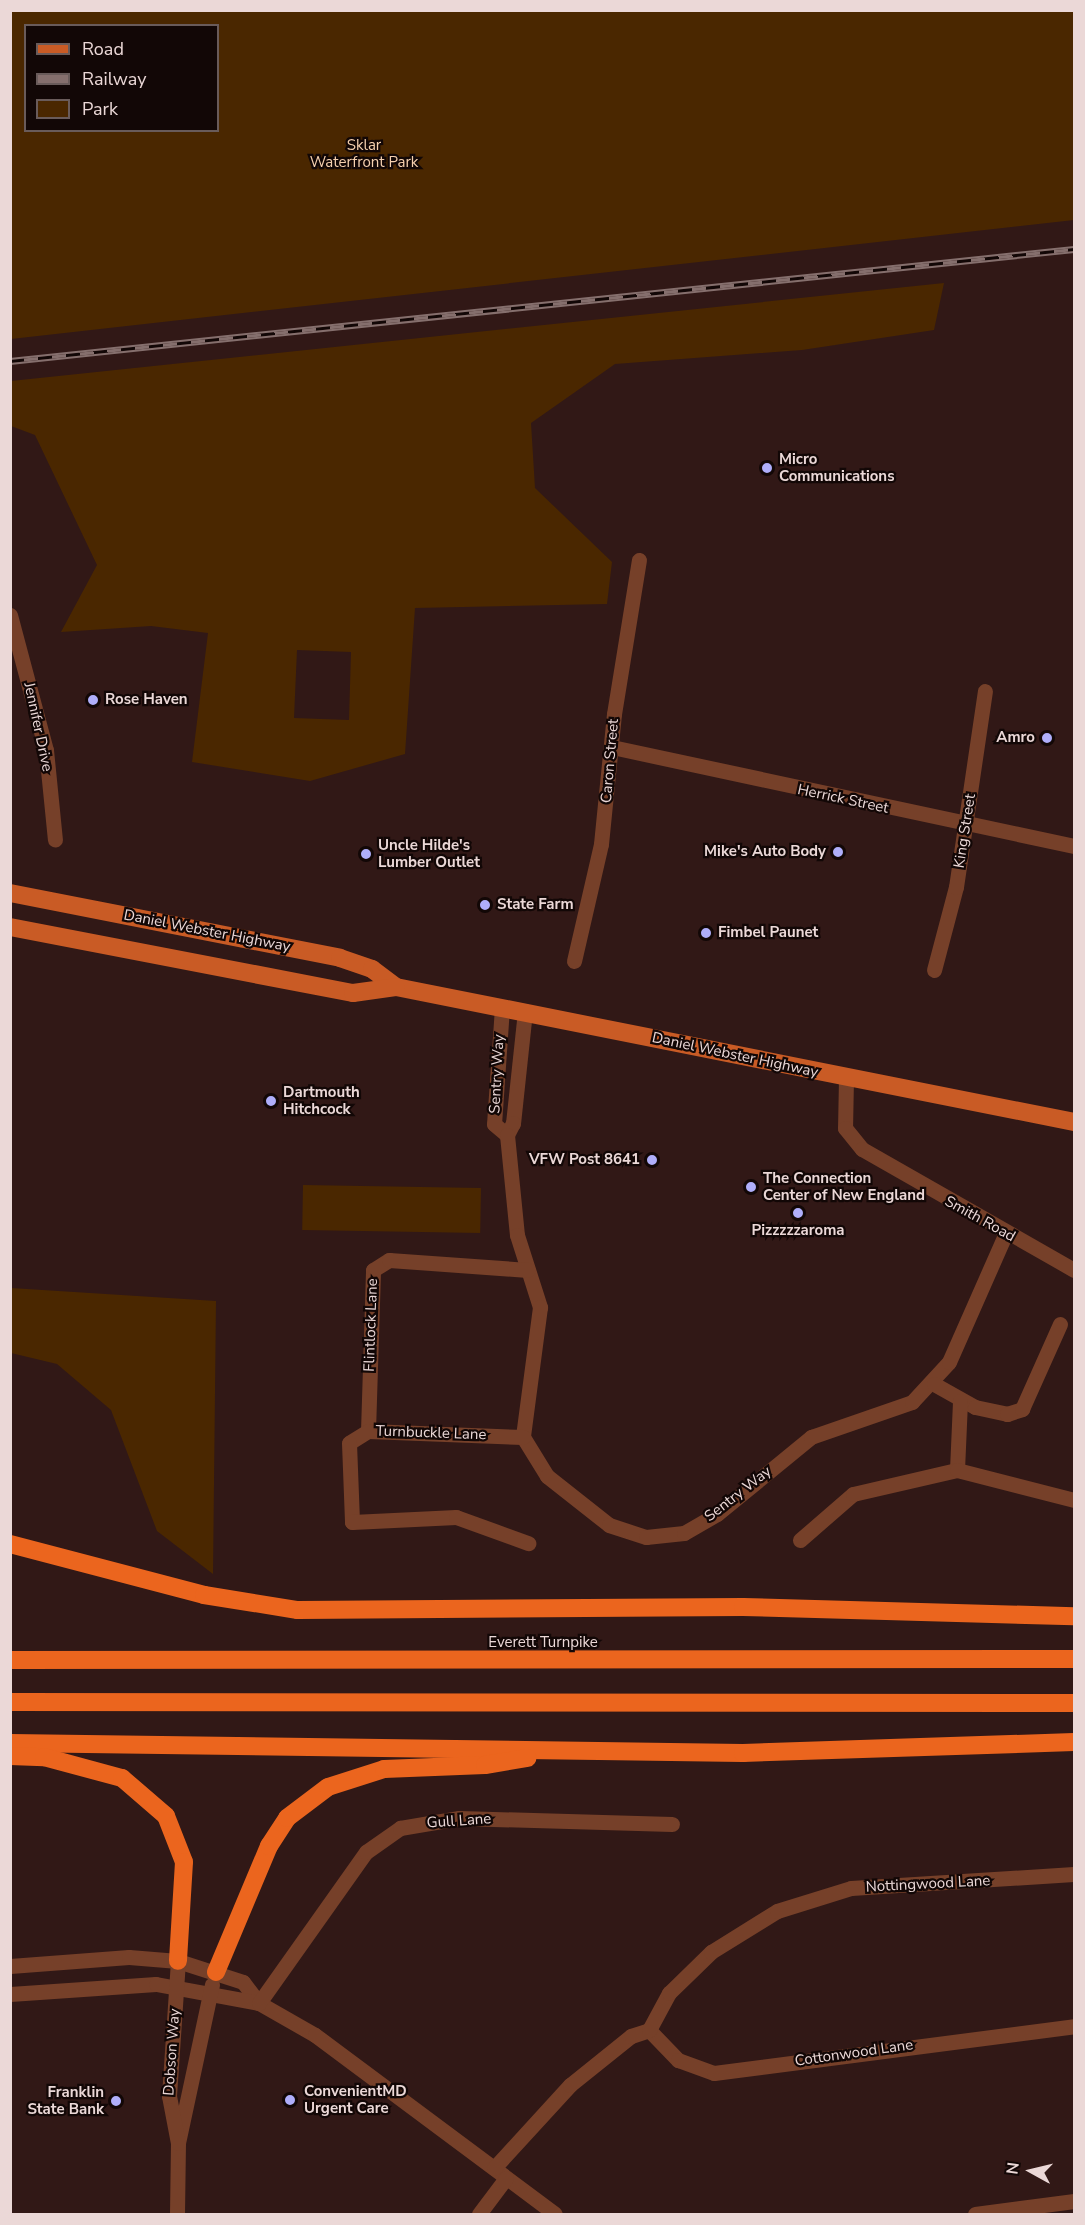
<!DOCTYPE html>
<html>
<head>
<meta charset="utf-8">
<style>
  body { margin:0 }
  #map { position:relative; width:1085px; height:2225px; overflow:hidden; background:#311816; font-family:"Nunito Sans",sans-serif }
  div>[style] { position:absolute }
  .green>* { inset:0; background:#4a2700; transform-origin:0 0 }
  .minor>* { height:15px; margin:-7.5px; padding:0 7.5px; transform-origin:7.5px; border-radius:7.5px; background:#764029 }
  .primary>* { height:18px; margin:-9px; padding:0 9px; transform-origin:9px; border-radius:9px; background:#c95b25 }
  .motorway>* { height:18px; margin:-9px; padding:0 9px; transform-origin:9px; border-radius:9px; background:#eb651e }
  .rail>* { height:7px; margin-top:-3.5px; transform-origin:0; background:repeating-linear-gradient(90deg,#120706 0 14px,#856f6d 0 28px); box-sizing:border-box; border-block:2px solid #856f6d }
  .dots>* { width:16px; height:16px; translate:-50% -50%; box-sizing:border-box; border:3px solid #120706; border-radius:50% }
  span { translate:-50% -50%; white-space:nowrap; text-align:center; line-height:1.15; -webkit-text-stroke:4.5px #120706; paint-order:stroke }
  .park-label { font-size:15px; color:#f5d0af }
  .poi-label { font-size:15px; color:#ebd8d7; font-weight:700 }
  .left { translate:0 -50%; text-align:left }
  .right { translate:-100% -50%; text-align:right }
  .street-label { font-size:15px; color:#ebd8d7 }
  .frame { position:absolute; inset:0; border:12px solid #ebd8d7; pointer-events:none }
  .legend { position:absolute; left:24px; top:24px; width:195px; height:108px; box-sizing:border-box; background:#120706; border:2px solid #695b5a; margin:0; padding:8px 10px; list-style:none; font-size:18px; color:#ebd8d7 }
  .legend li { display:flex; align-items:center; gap:12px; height:30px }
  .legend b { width:30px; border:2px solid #695b5a }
  .north { position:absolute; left:1001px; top:2141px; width:60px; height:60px; -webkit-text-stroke:4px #120706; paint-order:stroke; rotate:278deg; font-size:16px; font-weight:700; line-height:24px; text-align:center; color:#ebd8d7 }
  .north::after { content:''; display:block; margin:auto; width:21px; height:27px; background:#ebd8d7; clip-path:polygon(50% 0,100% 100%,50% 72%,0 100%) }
</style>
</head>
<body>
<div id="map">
  <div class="green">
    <div style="clip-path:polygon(evenodd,11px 10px,1074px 11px,1074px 220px,11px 339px,11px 10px,26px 26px,218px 26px,218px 130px,26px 130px,26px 26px)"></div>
    <div style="clip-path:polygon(evenodd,944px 283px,934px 330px,802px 350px,615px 364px,531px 423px,535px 488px,612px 562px,607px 604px,415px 608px,405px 754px,310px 781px,192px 762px,208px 633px,151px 626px,61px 632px,97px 565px,35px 435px,11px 426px,11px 381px,944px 283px,297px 650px,351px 652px,349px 720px,294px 718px,297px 650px)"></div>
    <div style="left:303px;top:1185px;width:178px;height:45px;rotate:1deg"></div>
    <div style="clip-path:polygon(11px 1288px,216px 1301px,213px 1574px,157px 1531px,111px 1410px,57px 1364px,11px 1353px)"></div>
  </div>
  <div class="minor">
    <div style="left:10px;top:615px;width:140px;rotate:75.1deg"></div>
    <div style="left:46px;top:750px;width:90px;rotate:84.3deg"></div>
    <div style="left:612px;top:747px;width:472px;rotate:12.1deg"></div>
    <div style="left:574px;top:961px;width:120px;rotate:-77deg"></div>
    <div style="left:601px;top:844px;width:131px;rotate:-84.3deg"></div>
    <div style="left:614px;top:714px;width:156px;rotate:-80.8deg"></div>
    <div style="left:934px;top:970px;width:86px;rotate:-75.2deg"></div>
    <div style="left:956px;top:887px;width:198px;rotate:-81.6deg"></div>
    <div style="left:502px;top:1007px;width:117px;rotate:93.9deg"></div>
    <div style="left:494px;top:1124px;width:17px;rotate:40deg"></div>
    <div style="left:525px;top:1011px;width:113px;rotate:96.1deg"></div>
    <div style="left:513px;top:1123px;width:13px;rotate:117deg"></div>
    <div style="left:507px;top:1135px;width:100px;rotate:84.3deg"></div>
    <div style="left:517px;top:1235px;width:76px;rotate:72.3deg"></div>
    <div style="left:540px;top:1307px;width:131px;rotate:97.5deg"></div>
    <div style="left:523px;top:1437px;width:46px;rotate:58.4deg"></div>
    <div style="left:547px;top:1476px;width:79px;rotate:38.3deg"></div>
    <div style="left:609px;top:1525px;width:39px;rotate:18deg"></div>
    <div style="left:646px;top:1537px;width:38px;rotate:-6deg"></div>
    <div style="left:684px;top:1533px;width:38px;rotate:-30deg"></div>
    <div style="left:717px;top:1514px;width:122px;rotate:-39.3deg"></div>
    <div style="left:811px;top:1437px;width:107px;rotate:-19.1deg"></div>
    <div style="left:912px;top:1402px;width:54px;rotate:-47.2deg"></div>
    <div style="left:949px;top:1362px;width:141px;rotate:-66.2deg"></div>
    <div style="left:846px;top:1078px;width:50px;rotate:91.1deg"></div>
    <div style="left:845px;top:1128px;width:27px;rotate:51deg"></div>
    <div style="left:862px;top:1149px;width:244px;rotate:29.7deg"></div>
    <div style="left:934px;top:1384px;width:47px;rotate:29.3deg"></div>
    <div style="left:975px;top:1407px;width:33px;rotate:12deg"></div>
    <div style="left:1007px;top:1414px;width:16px;rotate:-18deg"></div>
    <div style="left:1022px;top:1409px;width:93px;rotate:-65.9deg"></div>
    <div style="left:368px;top:1431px;width:161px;rotate:-88.2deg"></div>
    <div style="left:373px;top:1270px;width:19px;rotate:-32deg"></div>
    <div style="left:389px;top:1260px;width:139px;rotate:4.1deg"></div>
    <div style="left:523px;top:1437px;width:155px;rotate:-177.8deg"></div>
    <div style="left:368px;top:1431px;width:22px;rotate:148deg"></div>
    <div style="left:349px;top:1443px;width:79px;rotate:87.8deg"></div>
    <div style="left:352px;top:1522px;width:104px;rotate:-2.8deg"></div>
    <div style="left:456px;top:1517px;width:77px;rotate:19.9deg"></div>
    <div style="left:957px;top:1470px;width:69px;rotate:-87.5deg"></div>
    <div style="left:800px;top:1540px;width:70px;rotate:-41deg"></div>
    <div style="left:853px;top:1494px;width:107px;rotate:-13deg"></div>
    <div style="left:957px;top:1470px;width:121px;rotate:14.4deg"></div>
    <div style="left:10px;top:1966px;width:119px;rotate:-4.3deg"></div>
    <div style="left:129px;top:1957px;width:49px;rotate:4.7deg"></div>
    <div style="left:178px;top:1961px;width:68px;rotate:17.9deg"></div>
    <div style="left:243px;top:1982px;width:26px;rotate:53deg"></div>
    <div style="left:10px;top:1994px;width:146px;rotate:-3.9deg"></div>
    <div style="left:156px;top:1984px;width:105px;rotate:10.5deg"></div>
    <div style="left:259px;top:2003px;width:64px;rotate:29.7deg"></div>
    <div style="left:315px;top:2035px;width:299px;rotate:36.7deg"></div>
    <div style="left:259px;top:2003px;width:185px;rotate:-54.7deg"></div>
    <div style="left:366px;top:1852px;width:42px;rotate:-35.2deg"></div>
    <div style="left:400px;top:1828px;width:60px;rotate:-9.6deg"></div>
    <div style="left:459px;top:1818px;width:213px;rotate:1.6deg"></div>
    <div style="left:649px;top:2030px;width:42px;rotate:46deg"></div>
    <div style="left:678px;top:2060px;width:38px;rotate:20deg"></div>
    <div style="left:714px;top:2073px;width:363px;rotate:-7.4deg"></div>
    <div style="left:178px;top:2143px;width:162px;rotate:-77.9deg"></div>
    <div style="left:494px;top:2168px;width:113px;rotate:-47.5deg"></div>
    <div style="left:570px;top:2085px;width:78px;rotate:-38.8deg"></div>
    <div style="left:631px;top:2036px;width:19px;rotate:-18deg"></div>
    <div style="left:649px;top:2030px;width:42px;rotate:-61.6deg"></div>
    <div style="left:669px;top:1993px;width:59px;rotate:-44.3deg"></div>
    <div style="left:711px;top:1952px;width:78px;rotate:-31.8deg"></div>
    <div style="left:777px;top:1911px;width:77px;rotate:-17.3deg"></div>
    <div style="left:851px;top:1888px;width:223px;rotate:-3.6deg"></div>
    <div style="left:177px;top:2214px;width:71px;rotate:-89.2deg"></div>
    <div style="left:178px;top:2143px;width:48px;rotate:-100.8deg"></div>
    <div style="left:169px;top:2096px;width:135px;rotate:-86.2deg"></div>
    <div style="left:479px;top:2214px;width:45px;rotate:-53.1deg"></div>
    <div style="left:975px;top:2214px;width:100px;rotate:-7.5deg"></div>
  </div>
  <div class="primary">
    <div style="left:10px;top:893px;width:336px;rotate:11.1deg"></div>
    <div style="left:340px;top:958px;width:34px;rotate:19deg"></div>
    <div style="left:372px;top:969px;width:30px;rotate:37deg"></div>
    <div style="left:396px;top:987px;width:691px;rotate:11.26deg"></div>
    <div style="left:10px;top:927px;width:349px;rotate:10.9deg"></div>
    <div style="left:353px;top:993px;width:43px;rotate:-7.9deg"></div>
  </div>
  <div class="motorway">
    <div style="left:10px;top:1544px;width:201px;rotate:14.7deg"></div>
    <div style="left:204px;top:1595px;width:95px;rotate:9.1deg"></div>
    <div style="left:298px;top:1610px;width:445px;rotate:-0.4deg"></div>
    <div style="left:743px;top:1607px;width:331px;rotate:1.6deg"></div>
    <div style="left:10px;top:1660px;width:1064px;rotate:-0.05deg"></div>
    <div style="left:10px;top:1702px;width:1064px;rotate:0.05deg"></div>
    <div style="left:10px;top:1743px;width:733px;rotate:0.78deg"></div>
    <div style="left:743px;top:1753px;width:331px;rotate:-1.9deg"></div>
    <div style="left:10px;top:1756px;width:34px;rotate:2deg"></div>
    <div style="left:44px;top:1757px;width:81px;rotate:15.1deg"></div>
    <div style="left:122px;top:1778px;width:58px;rotate:40.8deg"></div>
    <div style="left:166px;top:1816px;width:49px;rotate:68.6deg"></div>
    <div style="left:184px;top:1862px;width:99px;rotate:93.5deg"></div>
    <div style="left:216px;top:1972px;width:137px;rotate:-67.2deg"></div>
    <div style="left:269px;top:1846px;width:33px;rotate:-57deg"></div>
    <div style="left:287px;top:1818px;width:51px;rotate:-37.1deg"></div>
    <div style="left:328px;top:1787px;width:59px;rotate:-17.8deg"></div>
    <div style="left:384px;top:1769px;width:101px;rotate:-2.3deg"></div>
    <div style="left:485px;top:1765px;width:43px;rotate:-9.5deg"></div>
  </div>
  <div class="rail">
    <div style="left:10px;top:361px;width:1070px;rotate:-6.01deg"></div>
  </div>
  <div class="dots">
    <div style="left:767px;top:468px;background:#afaefa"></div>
    <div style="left:93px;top:700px;background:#afaefa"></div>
    <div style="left:1047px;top:738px;background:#afaefa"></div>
    <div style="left:838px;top:852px;background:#afaefa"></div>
    <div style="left:366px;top:854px;background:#afaefa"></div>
    <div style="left:485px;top:905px;background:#afaefa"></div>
    <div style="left:706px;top:933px;background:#afaefa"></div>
    <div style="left:271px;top:1101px;background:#afaefa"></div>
    <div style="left:652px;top:1160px;background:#afaefa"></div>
    <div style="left:751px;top:1187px;background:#afaefa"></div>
    <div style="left:798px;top:1213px;background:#afaefa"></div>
    <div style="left:290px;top:2100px;background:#afaefa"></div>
    <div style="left:116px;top:2101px;background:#afaefa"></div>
  </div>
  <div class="park-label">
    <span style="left:364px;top:154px">Sklar<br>Waterfront Park</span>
  </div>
  <div class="poi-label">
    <span class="left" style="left:779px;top:468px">Micro<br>Communications</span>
    <span class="left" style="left:105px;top:700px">Rose Haven</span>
    <span class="right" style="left:1035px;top:738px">Amro</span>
    <span class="left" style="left:378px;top:854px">Uncle Hilde's<br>Lumber Outlet</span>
    <span class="right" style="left:826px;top:852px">Mike's Auto Body</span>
    <span class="left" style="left:497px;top:905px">State Farm</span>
    <span class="left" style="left:718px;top:933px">Fimbel Paunet</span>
    <span class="left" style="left:283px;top:1101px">Dartmouth<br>Hitchcock</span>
    <span class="right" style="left:640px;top:1160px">VFW Post 8641</span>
    <span class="left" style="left:763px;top:1187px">The Connection<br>Center of New England</span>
    <span style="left:798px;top:1231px">Pizzzzzaroma</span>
    <span class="left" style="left:304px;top:2100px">ConvenientMD<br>Urgent Care</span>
    <span class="right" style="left:104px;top:2101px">Franklin<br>State Bank</span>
  </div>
  <div class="street-label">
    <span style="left:38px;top:727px;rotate:78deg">Jennifer Drive</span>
    <span style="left:610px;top:761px;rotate:-85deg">Caron Street</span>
    <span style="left:843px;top:799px;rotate:12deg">Herrick Street</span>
    <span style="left:965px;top:831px;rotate:-81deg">King Street</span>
    <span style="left:207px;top:931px;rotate:11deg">Daniel Webster Highway</span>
    <span style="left:735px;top:1055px;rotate:12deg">Daniel Webster Highway</span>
    <span style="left:497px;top:1074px;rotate:-87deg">Sentry Way</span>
    <span style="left:980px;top:1219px;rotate:29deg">Smith Road</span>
    <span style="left:371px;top:1325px;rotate:-88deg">Flintlock Lane</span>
    <span style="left:431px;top:1433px;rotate:2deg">Turnbuckle Lane</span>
    <span style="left:738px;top:1494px;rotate:-38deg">Sentry Way</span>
    <span style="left:543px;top:1643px">Everett Turnpike</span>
    <span style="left:459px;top:1821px;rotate:-4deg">Gull Lane</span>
    <span style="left:928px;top:1884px;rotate:-3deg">Nottingwood Lane</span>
    <span style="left:172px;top:2052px;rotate:-86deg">Dobson Way</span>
    <span style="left:854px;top:2053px;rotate:-8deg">Cottonwood Lane</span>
  </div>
  <div class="frame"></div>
  <ul class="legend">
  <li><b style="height:8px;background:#c95b25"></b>Road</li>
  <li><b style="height:8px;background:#856f6d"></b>Railway</li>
  <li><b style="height:16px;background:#4a2700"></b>Park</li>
  </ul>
  <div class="north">N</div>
</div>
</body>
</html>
